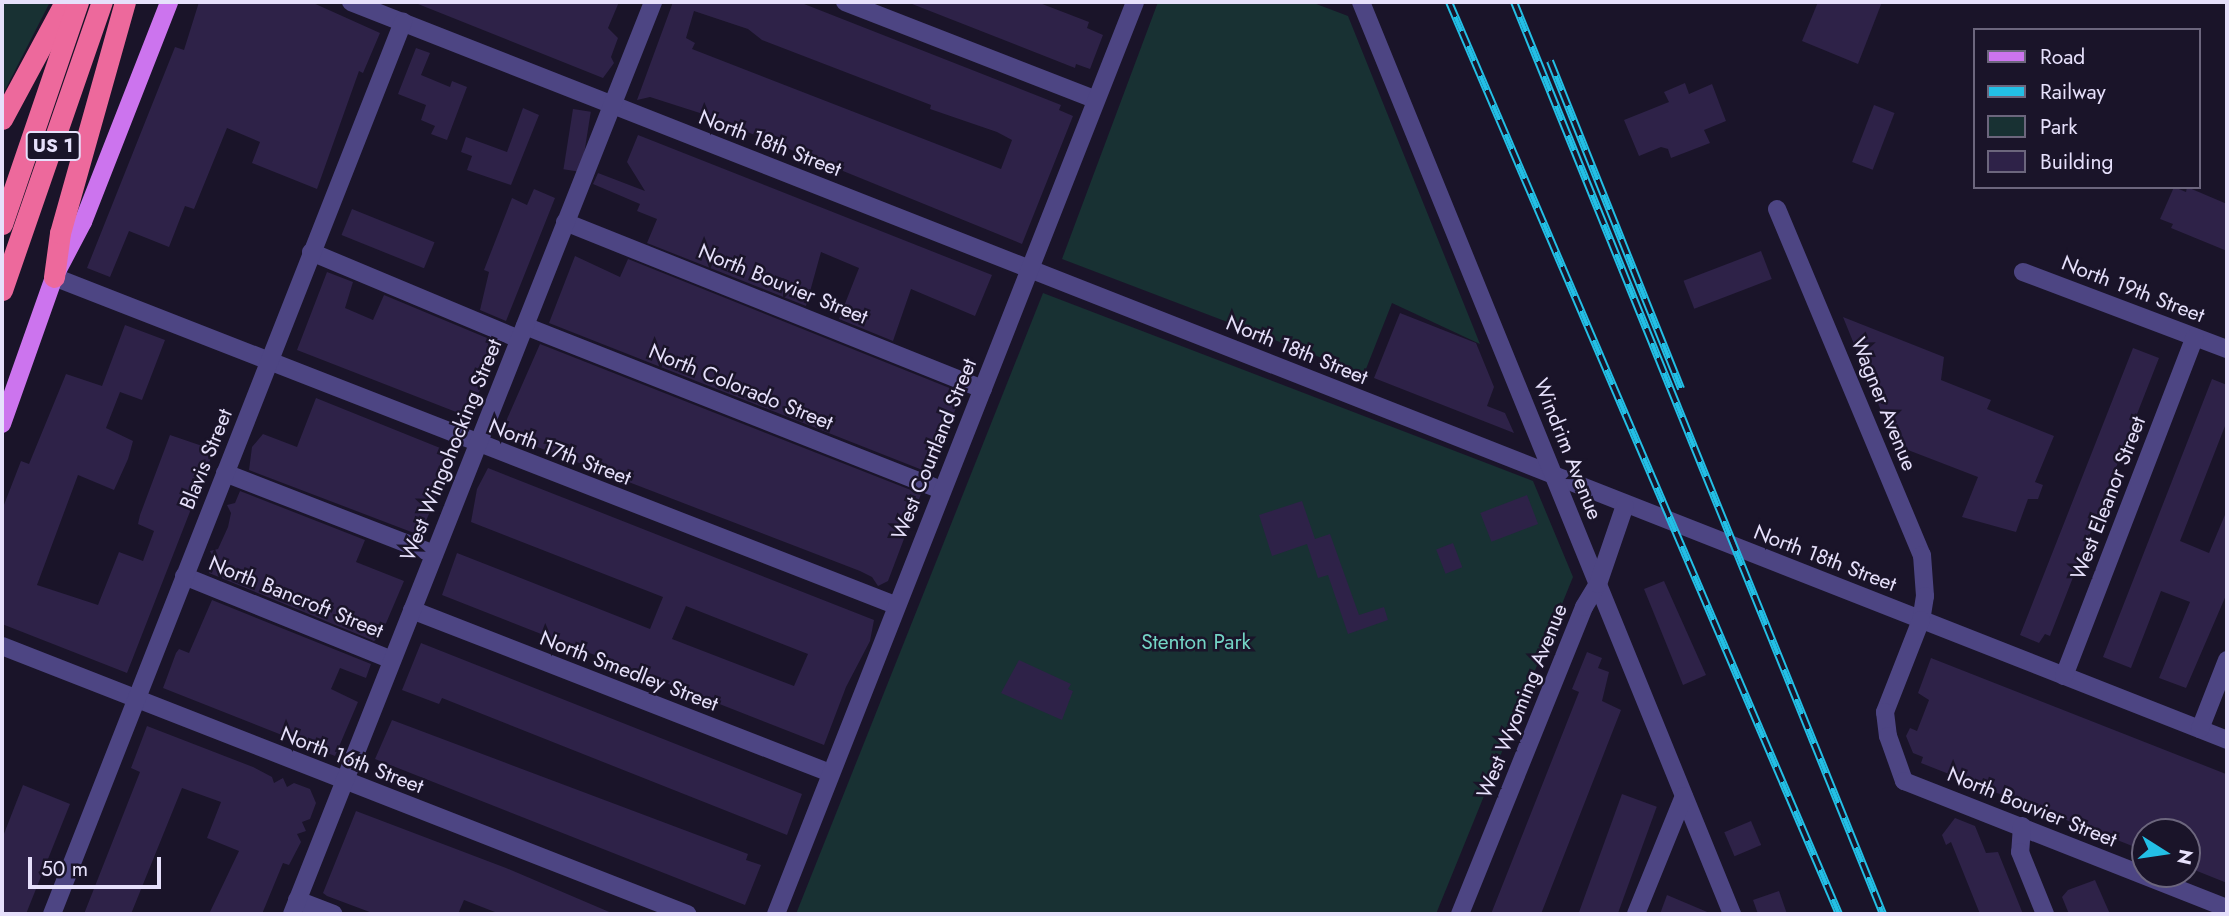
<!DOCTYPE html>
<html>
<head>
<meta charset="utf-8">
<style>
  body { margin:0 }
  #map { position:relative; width:2229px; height:916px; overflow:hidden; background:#1a1429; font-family:Jost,sans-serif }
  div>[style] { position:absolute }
  .green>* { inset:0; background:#183133 }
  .building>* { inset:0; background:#2e2248; transform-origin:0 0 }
  .minor>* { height:18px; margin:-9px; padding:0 9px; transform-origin:9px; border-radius:9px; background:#4d4583 }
  .major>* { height:18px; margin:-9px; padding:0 9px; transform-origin:9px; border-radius:9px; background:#cc74ee }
  .highway>* { height:21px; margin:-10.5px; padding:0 10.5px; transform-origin:10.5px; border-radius:10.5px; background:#ed699c }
  .rail>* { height:8px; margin-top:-4px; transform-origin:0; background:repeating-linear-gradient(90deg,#1a1429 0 16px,#23bfe5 0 32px); box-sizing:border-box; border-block:2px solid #23bfe5 }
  span { translate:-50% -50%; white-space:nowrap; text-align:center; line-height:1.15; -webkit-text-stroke:5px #1a1429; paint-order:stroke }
  .shield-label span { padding:2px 5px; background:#1a1429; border:2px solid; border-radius:5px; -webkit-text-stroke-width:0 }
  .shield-label { font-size:19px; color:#e6e0fb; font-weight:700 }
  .street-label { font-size:21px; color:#e6e0fb }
  .park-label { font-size:21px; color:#73d4c5 }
  .frame { position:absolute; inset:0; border:4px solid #e6e0fb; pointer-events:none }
  .legend { position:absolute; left:1973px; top:28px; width:228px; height:161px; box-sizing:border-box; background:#1a1429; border:2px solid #6c667d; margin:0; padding:9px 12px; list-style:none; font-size:21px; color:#e6e0fb }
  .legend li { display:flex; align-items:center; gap:14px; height:35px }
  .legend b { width:35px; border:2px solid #6c667d }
  .north { position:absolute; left:2131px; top:818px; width:70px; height:70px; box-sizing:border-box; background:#1a1429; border:2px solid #6c667d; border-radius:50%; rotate:102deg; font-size:19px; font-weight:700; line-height:28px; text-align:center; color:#e6e0fb }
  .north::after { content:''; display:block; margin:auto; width:24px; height:32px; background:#23bfe5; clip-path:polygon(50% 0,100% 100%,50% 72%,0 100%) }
  .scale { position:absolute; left:28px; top:857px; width:133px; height:32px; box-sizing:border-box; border:4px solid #e6e0fb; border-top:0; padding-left:9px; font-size:21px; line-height:24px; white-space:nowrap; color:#e6e0fb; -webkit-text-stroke:5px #1a1429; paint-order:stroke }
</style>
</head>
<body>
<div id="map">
  <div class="green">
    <div style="clip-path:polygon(2px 2px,50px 2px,2px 96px)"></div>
    <div style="clip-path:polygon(1158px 2px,1311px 2px,1348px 16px,1480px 344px,1392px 303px,1364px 374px,1062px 259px)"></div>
    <div style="clip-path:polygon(1043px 293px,1533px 481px,1573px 577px,1436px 914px,796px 914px)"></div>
  </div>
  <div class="building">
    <div style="clip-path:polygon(199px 2px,311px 2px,380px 33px,363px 73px,359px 71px,317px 189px,252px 163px,260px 142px,227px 128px,194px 209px,185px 206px,169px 247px,129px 231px,110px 277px,87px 268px,175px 47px,184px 50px)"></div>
    <div style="clip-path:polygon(413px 2px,619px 2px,608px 28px,618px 38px,611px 57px,614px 63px,603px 78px)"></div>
    <div style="clip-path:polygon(evenodd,673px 2px,799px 2px,1061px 105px,1059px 110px,1073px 116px,1022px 244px,703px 114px,650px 97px,637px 100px,673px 2px,694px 11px,748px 29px,762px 40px,931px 105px,930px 109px,997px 132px,1012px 140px,1001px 169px,692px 49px,695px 43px,686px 38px,694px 11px)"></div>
    <div style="clip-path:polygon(907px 2px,1037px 2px,1089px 22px,1087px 28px,1103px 35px,1090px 69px,1076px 64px,1075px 68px)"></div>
    <div style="clip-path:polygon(1818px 2px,1882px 2px,1858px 64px,1802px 41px)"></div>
    <div style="clip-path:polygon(416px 48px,430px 53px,421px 75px,450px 87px,452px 81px,467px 87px,447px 140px,431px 134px,435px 126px,421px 120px,426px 105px,398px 94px)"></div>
    <div style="clip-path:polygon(1685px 83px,1689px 94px,1712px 84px,1726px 121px,1704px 130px,1710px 143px,1671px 158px,1668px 149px,1661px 147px,1639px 156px,1624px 120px,1669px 102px,1664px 92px)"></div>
    <div style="left:1874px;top:105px;width:22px;height:61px;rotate:21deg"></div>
    <div style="clip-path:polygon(523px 108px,539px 115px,511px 185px,467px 170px,472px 156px,461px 152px,466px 137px,507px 152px)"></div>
    <div style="left:573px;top:109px;width:18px;height:61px;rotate:9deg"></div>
    <div style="clip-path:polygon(638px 135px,992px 275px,975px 316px,911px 289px,893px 341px,839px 319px,859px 268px,821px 252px,806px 306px,647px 243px,657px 219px,637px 211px,640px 204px,593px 184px,598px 173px,645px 191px,627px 162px)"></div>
    <div style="clip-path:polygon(2174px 187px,2186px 192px,2187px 187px,2227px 204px,2227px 251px,2171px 228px,2173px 224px,2160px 219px)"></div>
    <div style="clip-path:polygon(534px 189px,555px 198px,506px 321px,480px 310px,489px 272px,484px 270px,512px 198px,527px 205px)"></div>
    <div style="left:352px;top:209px;width:89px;height:28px;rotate:22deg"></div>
    <div style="left:1761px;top:251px;width:30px;height:83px;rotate:69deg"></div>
    <div style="clip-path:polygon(575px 256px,620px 277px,628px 259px,962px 393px,930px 473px,549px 323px)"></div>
    <div style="clip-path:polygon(327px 272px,353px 282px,345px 308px,373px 320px,384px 295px,499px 343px,469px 417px,297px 350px)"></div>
    <div style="clip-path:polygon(1400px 313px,1476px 343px,1494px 387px,1487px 406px,1505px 413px,1514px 433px,1374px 378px)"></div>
    <div style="clip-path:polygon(1843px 317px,1944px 357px,1941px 380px,1991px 400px,1987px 409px,2054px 436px,2035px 482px,2043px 485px,2038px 499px,2028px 499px,2016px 532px,1962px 517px,1978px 477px,1895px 445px,1900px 433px,1888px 428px)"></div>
    <div style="clip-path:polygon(125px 325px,165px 340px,142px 400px,120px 392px,106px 428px,133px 441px,128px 459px,114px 490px,78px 475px,37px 585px,98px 605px,119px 552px,143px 561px,154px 531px,138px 524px,140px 515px,170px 435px,214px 450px,127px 673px,2px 624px,2px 510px,21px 461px,29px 464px,66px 374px,102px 386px)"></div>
    <div style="clip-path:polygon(540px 344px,921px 494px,888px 581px,878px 586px,872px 577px,860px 571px,509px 436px,505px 430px,507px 419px)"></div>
    <div style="clip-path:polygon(2133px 348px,2159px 358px,2050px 636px,2045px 634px,2039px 643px,2020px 635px)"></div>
    <div style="clip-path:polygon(2212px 379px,2227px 385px,2227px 421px,2180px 541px,2209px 553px,2227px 510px,2227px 593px,2186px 688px,2159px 678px,2190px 602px,2161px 591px,2131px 668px,2103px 657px)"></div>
    <div style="clip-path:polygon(316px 398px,455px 454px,422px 530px,414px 533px,249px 470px,252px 447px,263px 434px,297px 447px)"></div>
    <div style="clip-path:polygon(evenodd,488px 468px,874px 620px,870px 641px,846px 687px,824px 745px,442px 595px,457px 553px,650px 629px,663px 597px,471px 522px,477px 489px,488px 468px,686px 606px,808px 654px,794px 686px,672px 639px,686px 606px)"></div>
    <div style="clip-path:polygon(240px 491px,365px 540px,356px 562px,404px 581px,381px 635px,374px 641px,209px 573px,214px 559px,210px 551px,218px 549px,228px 527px,231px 513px,227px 505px,235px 503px)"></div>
    <div style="left:1527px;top:495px;width:31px;height:50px;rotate:69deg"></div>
    <div style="clip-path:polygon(1302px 501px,1315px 539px,1330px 534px,1359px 615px,1384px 607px,1388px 620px,1348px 634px,1328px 575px,1318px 578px,1307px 544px,1272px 556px,1259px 515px)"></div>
    <div style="left:1453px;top:543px;width:26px;height:18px;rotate:69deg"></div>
    <div style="clip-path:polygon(1664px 581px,1706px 675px,1683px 685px,1644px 589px)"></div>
    <div style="clip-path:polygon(212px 600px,371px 664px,366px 678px,340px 668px,331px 689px,358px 702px,335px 756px,163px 688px,176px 653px,179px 649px,189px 653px)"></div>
    <div style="clip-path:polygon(421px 643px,802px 794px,787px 835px,442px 698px,439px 704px,402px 690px)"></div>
    <div style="clip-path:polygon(1587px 652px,1602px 658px,1598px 668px,1609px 672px,1602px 701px,1621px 710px,1541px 914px,1491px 914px,1579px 692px,1572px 689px)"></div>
    <div style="clip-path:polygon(1931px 658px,2226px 774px,2227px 883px,2187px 867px,2187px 832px,2145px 832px,2145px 851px,1921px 763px,1923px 757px,1913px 753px,1906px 736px,1910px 728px,1917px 731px,1929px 700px,1918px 693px)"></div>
    <div style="clip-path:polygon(1019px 660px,1071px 684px,1068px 689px,1073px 691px,1062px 720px,1001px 693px)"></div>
    <div style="clip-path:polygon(392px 720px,748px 854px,746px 860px,761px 865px,745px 905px,375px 759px)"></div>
    <div style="clip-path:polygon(147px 726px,253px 767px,272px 777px,274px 783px,283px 778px,287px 787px,294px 783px,310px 789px,316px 803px,310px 819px,302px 822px,306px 831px,297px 834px,301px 842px,289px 865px,283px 863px,262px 914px,209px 914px,239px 851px,207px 838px,221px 802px,182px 788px,131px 914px,84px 914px,140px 772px,131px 768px)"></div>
    <div style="clip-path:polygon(23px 785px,70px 804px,26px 914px,2px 914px,2px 839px)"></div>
    <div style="left:1622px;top:794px;width:37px;height:129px;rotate:20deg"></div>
    <div style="clip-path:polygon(356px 811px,506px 868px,614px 914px,500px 914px,464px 900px,458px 914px,375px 914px,327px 896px,323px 893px)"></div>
    <div style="clip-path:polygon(1955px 818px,1975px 826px,1986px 853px,1998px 852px,2023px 914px,1980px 914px,1951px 842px,1946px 845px,1942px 835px)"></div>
    <div style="left:1751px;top:821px;width:26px;height:29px;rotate:67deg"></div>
    <div style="clip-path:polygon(2095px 880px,2110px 914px,2069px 914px,2062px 897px,2068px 890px)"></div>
    <div style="clip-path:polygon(1779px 891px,1787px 914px,1758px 914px,1753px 900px)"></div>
    <div style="clip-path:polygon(1667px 895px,1712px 914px,1660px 914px)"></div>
  </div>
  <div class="minor">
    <div style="left:351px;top:2px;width:2016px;rotate:21.47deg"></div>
    <div style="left:845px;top:2px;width:267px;rotate:21.3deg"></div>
    <div style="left:1361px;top:2px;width:985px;rotate:67.86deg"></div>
    <div style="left:1777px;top:209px;width:375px;rotate:67.3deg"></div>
    <div style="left:1922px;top:555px;width:41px;rotate:85.8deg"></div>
    <div style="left:1925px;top:596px;width:24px;rotate:99deg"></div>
    <div style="left:1921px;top:620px;width:99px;rotate:111.4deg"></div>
    <div style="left:1885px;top:712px;width:24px;rotate:83deg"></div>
    <div style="left:1888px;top:736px;width:48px;rotate:70.4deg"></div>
    <div style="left:1904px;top:781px;width:347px;rotate:21.5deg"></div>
    <div style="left:565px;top:222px;width:450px;rotate:21.8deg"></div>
    <div style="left:311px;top:252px;width:225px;rotate:22.7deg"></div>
    <div style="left:2023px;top:272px;width:218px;rotate:20.7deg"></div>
    <div style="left:54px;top:277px;width:903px;rotate:21.31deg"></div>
    <div style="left:525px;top:326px;width:447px;rotate:21.5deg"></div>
    <div style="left:225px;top:473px;width:224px;rotate:21.2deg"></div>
    <div style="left:184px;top:576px;width:224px;rotate:22deg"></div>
    <div style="left:412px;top:610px;width:448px;rotate:21.3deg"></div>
    <div style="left:2px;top:646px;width:736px;rotate:21.37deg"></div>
    <div style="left:2064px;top:676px;width:363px;rotate:-68.9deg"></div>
    <div style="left:2200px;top:729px;width:74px;rotate:-68.6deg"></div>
    <div style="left:2022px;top:826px;width:26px;rotate:94deg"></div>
    <div style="left:2020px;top:852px;width:67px;rotate:68deg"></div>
    <div style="left:297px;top:900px;width:39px;rotate:21deg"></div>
    <div style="left:52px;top:914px;width:959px;rotate:-68.52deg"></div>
    <div style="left:292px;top:914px;width:981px;rotate:-68.4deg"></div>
    <div style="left:776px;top:914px;width:980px;rotate:-68.51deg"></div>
    <div style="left:1460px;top:914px;width:331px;rotate:-68deg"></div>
    <div style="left:1584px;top:607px;width:27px;rotate:-59deg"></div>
    <div style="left:1598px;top:584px;width:83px;rotate:-71.1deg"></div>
    <div style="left:1636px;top:914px;width:127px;rotate:-67.9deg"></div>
  </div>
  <div class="major">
    <div style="left:2px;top:424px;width:156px;rotate:-70.5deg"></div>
    <div style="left:54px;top:277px;width:62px;rotate:-62.2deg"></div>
    <div style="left:83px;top:222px;width:236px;rotate:-68.6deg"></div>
  </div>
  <div class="highway">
    <div style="left:2px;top:119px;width:133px;rotate:-61.7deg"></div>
    <div style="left:2px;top:224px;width:235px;rotate:-71.1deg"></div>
    <div style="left:54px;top:277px;width:44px;rotate:-82.2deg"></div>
    <div style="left:60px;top:233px;width:240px;rotate:-74.3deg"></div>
    <div style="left:2px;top:290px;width:305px;rotate:-70.9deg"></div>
  </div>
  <div class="rail">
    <div style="left:1449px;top:2px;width:992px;rotate:66.85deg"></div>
    <div style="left:1514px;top:2px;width:984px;rotate:67.97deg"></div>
    <div style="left:1550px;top:61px;width:353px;rotate:68.2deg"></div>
  </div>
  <div class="shield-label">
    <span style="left:53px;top:146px">US 1</span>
  </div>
  <div class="street-label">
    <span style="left:770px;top:143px;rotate:21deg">North 18th Street</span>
    <span style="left:783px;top:284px;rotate:22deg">North Bouvier Street</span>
    <span style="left:2133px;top:289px;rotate:21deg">North 19th Street</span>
    <span style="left:1297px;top:350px;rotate:22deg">North 18th Street</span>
    <span style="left:741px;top:387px;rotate:22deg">North Colorado Street</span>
    <span style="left:1884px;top:404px;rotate:68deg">Wagner Avenue</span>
    <span style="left:934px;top:449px;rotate:-68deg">West Courtland Street</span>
    <span style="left:1568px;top:449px;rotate:68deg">Windrim Avenue</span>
    <span style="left:451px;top:450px;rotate:-68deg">West Wingohocking Street</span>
    <span style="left:560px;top:452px;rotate:21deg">North 17th Street</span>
    <span style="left:206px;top:459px;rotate:-68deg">Blavis Street</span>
    <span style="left:2108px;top:498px;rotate:-69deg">West Eleanor Street</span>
    <span style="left:1825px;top:558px;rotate:21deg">North 18th Street</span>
    <span style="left:296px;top:597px;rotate:22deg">North Bancroft Street</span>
    <span style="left:629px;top:671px;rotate:21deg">North Smedley Street</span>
    <span style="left:1522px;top:701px;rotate:-68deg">West Wyoming Avenue</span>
    <span style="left:352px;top:760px;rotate:21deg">North 16th Street</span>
    <span style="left:2032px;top:807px;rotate:22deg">North Bouvier Street</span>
  </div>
  <div class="park-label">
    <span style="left:1196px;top:642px">Stenton Park</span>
  </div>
  <div class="frame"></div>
  <ul class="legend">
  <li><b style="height:9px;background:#cc74ee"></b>Road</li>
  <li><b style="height:9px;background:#23bfe5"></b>Railway</li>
  <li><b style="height:19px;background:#183133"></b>Park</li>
  <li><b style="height:19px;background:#2e2248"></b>Building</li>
  </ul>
  <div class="north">N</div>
  <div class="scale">50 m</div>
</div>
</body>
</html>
